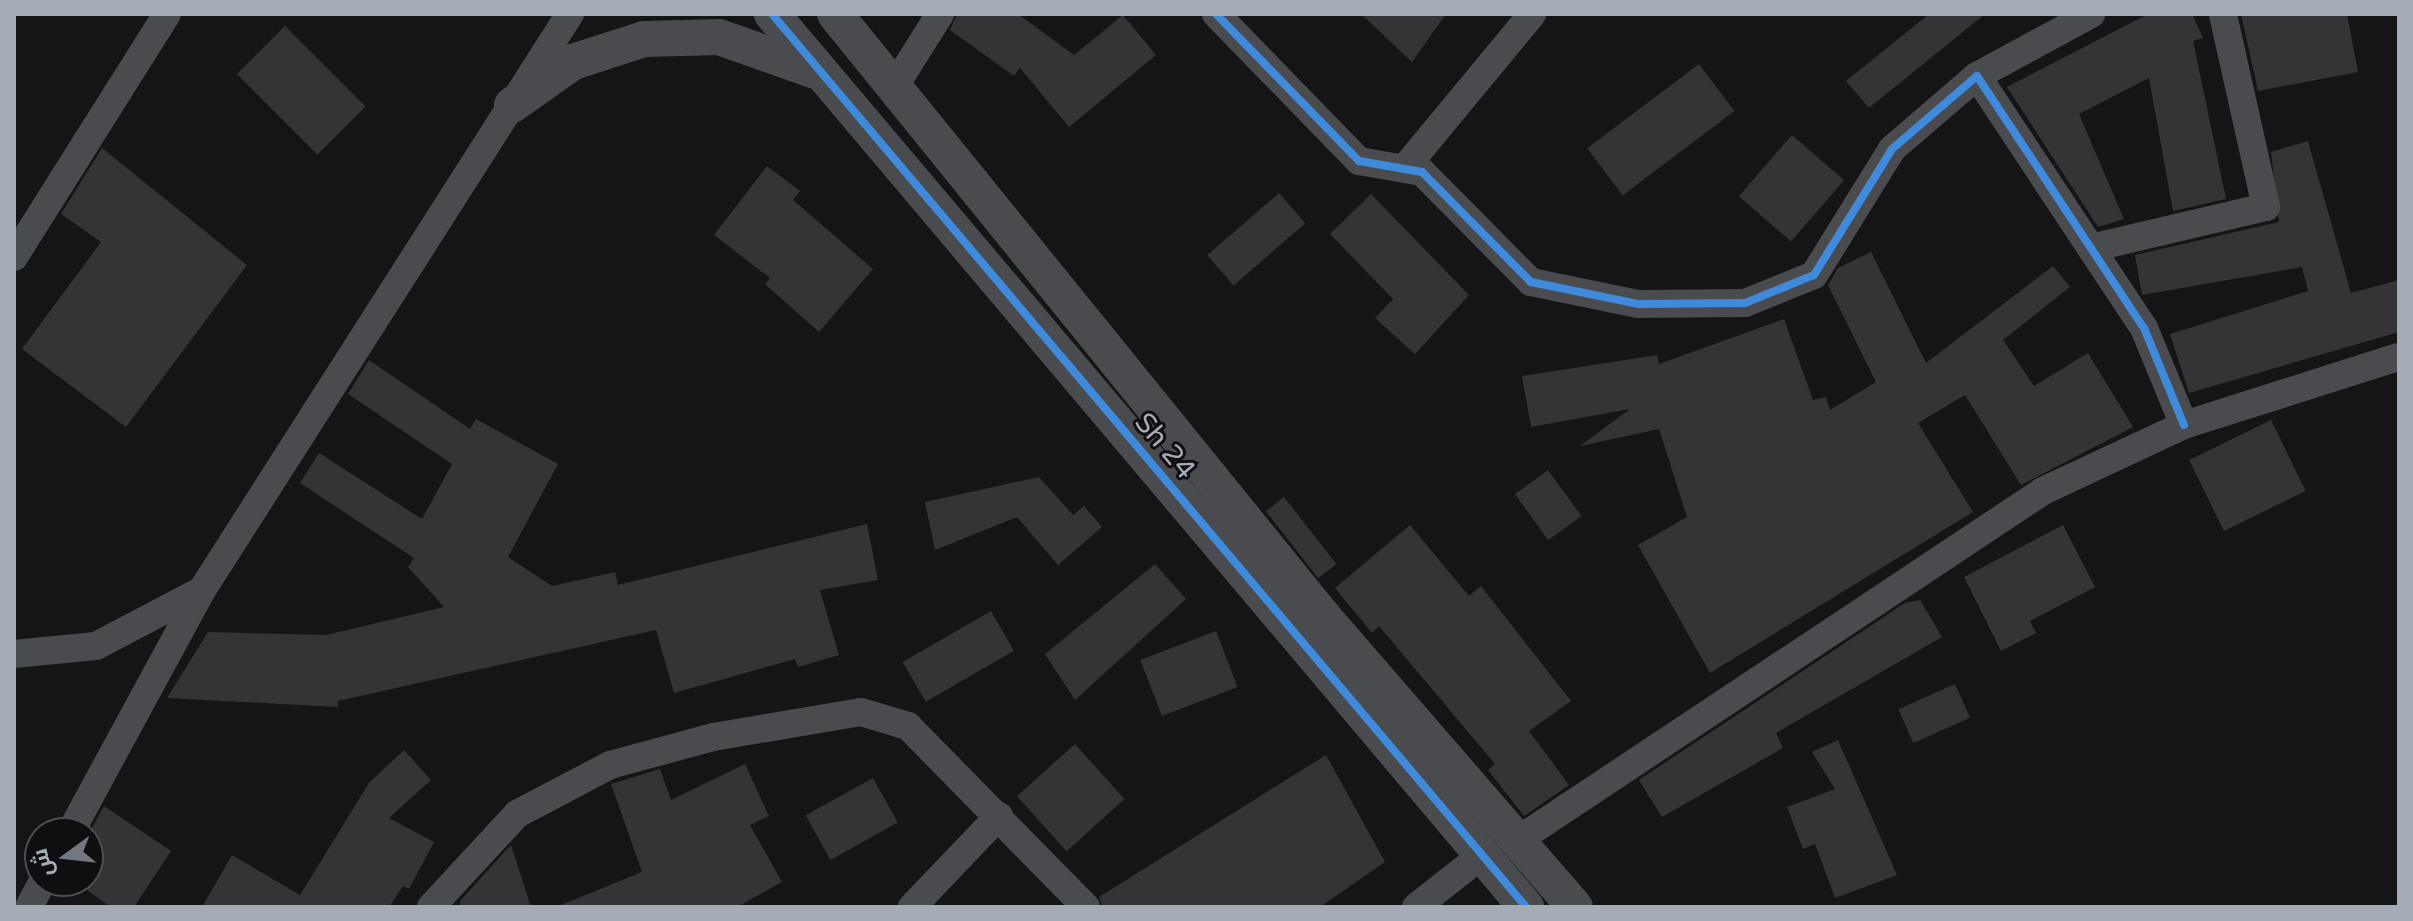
<!DOCTYPE html>
<html>
<head>
<meta charset="utf-8">
<style>
  body { margin:0 }
  #map { position:relative; width:2413px; height:921px; overflow:hidden; background:#151515; font-family:"Varela Round",Cairo,sans-serif }
  div>[style] { position:absolute }
  .building>* { inset:0; background:#343436; transform-origin:0 0 }
  .minor>* { height:28px; margin:-14px; padding:0 14px; transform-origin:14px; border-radius:14px; background:#494b4e }
  .tertiary>* { height:36px; margin:-18px; padding:0 18px; transform-origin:18px; border-radius:18px; background:#494b4e }
  .cycleway>* { height:8px; margin:-4px; padding:0 4px; transform-origin:4px; border-radius:4px; background:#408adc }
  span { translate:-50% -50%; white-space:nowrap; text-align:center; line-height:1.15; -webkit-text-stroke:6px #0f0f11; paint-order:stroke }
  .street-label { font-size:28px; color:#a5acb8 }
  .frame { position:absolute; inset:0; border:16px solid #a5acb8; pointer-events:none }
  .north { position:absolute; left:24px; top:817px; width:80px; height:80px; box-sizing:border-box; background:#0f0f11; border:2px solid #4b4e54; border-radius:50%; rotate:255deg; font-size:22px; font-weight:700; line-height:32px; text-align:center; color:#a5acb8 }
  .north::after { content:''; display:block; margin:auto; width:28px; height:36px; background:#73777f; clip-path:polygon(50% 0,100% 100%,50% 72%,0 100%) }
</style>
</head>
<body>
<div id="map">
  <div class="building">
    <div style="clip-path:polygon(957px 14px,1018px 14px,1074px 55px,1123px 15px,1156px 55px,1069px 127px,1020px 68px,1014px 76px,950px 30px)"></div>
    <div style="clip-path:polygon(1361px 14px,1446px 14px,1412px 62px)"></div>
    <div style="clip-path:polygon(1929px 14px,1985px 14px,1869px 108px,1846px 81px)"></div>
    <div style="clip-path:polygon(2148px 14px,2192px 14px,2203px 38px,2193px 41px,2226px 199px,2173px 211px,2149px 78px,2079px 114px,2124px 219px,2098px 227px,2007px 87px)"></div>
    <div style="clip-path:polygon(2241px 14px,2347px 14px,2358px 72px,2258px 91px)"></div>
    <div style="left:285px;top:26px;width:114px;height:68px;rotate:45deg"></div>
    <div style="left:1699px;top:64px;width:59px;height:140px;rotate:53deg"></div>
    <div style="left:1792px;top:135px;width:69px;height:81px;rotate:41deg"></div>
    <div style="clip-path:polygon(2308px 141px,2351px 293px,2399px 280px,2399px 332px,2189px 393px,2170px 334px,2308px 291px,2302px 267px,2142px 295px,2135px 255px,2279px 222px,2271px 152px)"></div>
    <div style="clip-path:polygon(102px 148px,247px 265px,126px 427px,22px 349px,101px 242px,61px 214px)"></div>
    <div style="clip-path:polygon(767px 166px,800px 191px,793px 200px,873px 269px,819px 332px,765px 284px,770px 278px,714px 235px)"></div>
    <div style="left:1279px;top:193px;width:40px;height:95px;rotate:49deg"></div>
    <div style="clip-path:polygon(1371px 194px,1469px 295px,1415px 354px,1375px 318px,1393px 299px,1330px 234px)"></div>
    <div style="clip-path:polygon(1871px 252px,1926px 363px,2053px 266px,2070px 287px,2003px 340px,2034px 386px,2088px 353px,2133px 427px,2021px 485px,1965px 395px,1918px 423px,1973px 512px,1710px 673px,1638px 545px,1687px 517px,1659px 429px,1580px 446px,1630px 409px,1531px 427px,1522px 376px,1657px 355px,1659px 364px,1784px 319px,1813px 400px,1826px 397px,1830px 410px,1876px 382px,1828px 285px,1838px 268px)"></div>
    <div style="clip-path:polygon(369px 360px,470px 429px,476px 419px,558px 464px,508px 557px,552px 586px,615px 572px,618px 585px,867px 524px,878px 580px,820px 590px,839px 655px,798px 667px,795px 659px,674px 693px,656px 630px,338px 701px,338px 707px,167px 698px,208px 632px,326px 635px,444px 607px,408px 567px,414px 558px,300px 483px,319px 453px,422px 519px,452px 464px,348px 394px)"></div>
    <div style="left:2271px;top:420px;width:79px;height:91px;rotate:64deg"></div>
    <div style="left:1548px;top:470px;width:57px;height:41px;rotate:54deg"></div>
    <div style="clip-path:polygon(1039px 477px,1073px 515px,1084px 506px,1102px 527px,1058px 565px,1017px 517px,935px 550px,925px 502px)"></div>
    <div style="left:1284px;top:497px;width:85px;height:23px;rotate:52deg"></div>
    <div style="clip-path:polygon(1410px 525px,1469px 596px,1481px 586px,1571px 701px,1529px 731px,1569px 785px,1524px 816px,1488px 770px,1495px 764px,1379px 626px,1372px 633px,1335px 588px)"></div>
    <div style="clip-path:polygon(2063px 525px,2095px 587px,2030px 621px,2036px 633px,2001px 651px,1964px 577px)"></div>
    <div style="clip-path:polygon(1155px 564px,1186px 599px,1075px 700px,1045px 654px)"></div>
    <div style="clip-path:polygon(1920px 600px,1942px 637px,1776px 733px,1783px 748px,1662px 817px,1639px 780px,1905px 603px)"></div>
    <div style="left:991px;top:611px;width:46px;height:102px;rotate:60deg"></div>
    <div style="left:1216px;top:631px;width:60px;height:81px;rotate:69deg"></div>
    <div style="left:1955px;top:684px;width:37px;height:62px;rotate:66deg"></div>
    <div style="clip-path:polygon(1838px 740px,1897px 875px,1835px 898px,1815px 844px,1803px 849px,1787px 807px,1835px 789px,1812px 752px)"></div>
    <div style="left:1075px;top:744px;width:74px;height:78px;rotate:48deg"></div>
    <div style="clip-path:polygon(404px 750px,431px 780px,389px 818px,434px 842px,409px 889px,403px 886px,389px 907px,202px 907px,232px 855px,300px 895px,369px 783px)"></div>
    <div style="clip-path:polygon(1326px 755px,1385px 862px,1320px 907px,1103px 907px,1099px 897px)"></div>
    <div style="clip-path:polygon(745px 764px,769px 816px,750px 825px,782px 882px,737px 907px,556px 907px,642px 872px,611px 784px,660px 769px,671px 800px)"></div>
    <div style="left:873px;top:778px;width:51px;height:77px;rotate:61deg"></div>
    <div style="clip-path:polygon(104px 806px,171px 851px,134px 907px,111px 907px,88px 891px,88px 835px)"></div>
    <div style="clip-path:polygon(511px 845px,531px 907px,460px 907px,460px 901px)"></div>
  </div>
  <div class="minor">
    <div style="left:1216px;top:14px;width:205px;rotate:45.8deg"></div>
    <div style="left:1359px;top:161px;width:64px;rotate:9.9deg"></div>
    <div style="left:1422px;top:172px;width:155px;rotate:45.3deg"></div>
    <div style="left:1531px;top:282px;width:109px;rotate:11.6deg"></div>
    <div style="left:1638px;top:304px;width:107px;rotate:-0.5deg"></div>
    <div style="left:1745px;top:303px;width:74px;rotate:-22.1deg"></div>
    <div style="left:1814px;top:275px;width:148px;rotate:-58.2deg"></div>
    <div style="left:1892px;top:149px;width:112px;rotate:-40.7deg"></div>
    <div style="left:1977px;top:76px;width:302px;rotate:56.5deg"></div>
    <div style="left:2144px;top:328px;width:105px;rotate:67.6deg"></div>
    <div style="left:1977px;top:76px;width:130px;rotate:-28.5deg"></div>
    <div style="left:896px;top:84px;width:83px;rotate:-57.8deg"></div>
    <div style="left:1404px;top:169px;width:201px;rotate:-50.4deg"></div>
    <div style="left:2091px;top:248px;width:180px;rotate:-13.2deg"></div>
    <div style="left:2266px;top:207px;width:198px;rotate:-102.6deg"></div>
    <div style="left:14px;top:257px;width:287px;rotate:-57.8deg"></div>
    <div style="left:14px;top:654px;width:82px;rotate:-5.6deg"></div>
    <div style="left:96px;top:646px;width:120px;rotate:-27.8deg"></div>
    <div style="left:70px;top:833px;width:277px;rotate:-61.5deg"></div>
    <div style="left:202px;top:590px;width:684px;rotate:-57.43deg"></div>
    <div style="left:1518px;top:840px;width:630px;rotate:-33.61deg"></div>
    <div style="left:2043px;top:491px;width:156px;rotate:-25.1deg"></div>
    <div style="left:2184px;top:425px;width:225px;rotate:-17.6deg"></div>
    <div style="left:29px;top:907px;width:30px;rotate:-62deg"></div>
    <div style="left:431px;top:907px;width:127px;rotate:-47.2deg"></div>
    <div style="left:517px;top:814px;width:105px;rotate:-27.8deg"></div>
    <div style="left:610px;top:765px;width:107px;rotate:-15.2deg"></div>
    <div style="left:713px;top:737px;width:150px;rotate:-9.6deg"></div>
    <div style="left:861px;top:712px;width:49px;rotate:16.6deg"></div>
    <div style="left:908px;top:726px;width:254px;rotate:45.5deg"></div>
    <div style="left:912px;top:907px;width:126px;rotate:-46.3deg"></div>
    <div style="left:1416px;top:907px;width:84px;rotate:-38.2deg"></div>
  </div>
  <div class="tertiary">
    <div style="left:772px;top:14px;width:1169px;rotate:49.82deg"></div>
    <div style="left:835px;top:14px;width:774px;rotate:50.98deg"></div>
    <div style="left:1322px;top:615px;width:386px;rotate:49.1deg"></div>
    <div style="left:512px;top:105px;width:75px;rotate:-35.2deg"></div>
    <div style="left:573px;top:62px;width:75px;rotate:-17.9deg"></div>
    <div style="left:644px;top:39px;width:75px;rotate:-1.5deg"></div>
    <div style="left:719px;top:37px;width:102px;rotate:19.5deg"></div>
  </div>
  <div class="cycleway">
    <div style="left:772px;top:14px;width:1169px;rotate:49.82deg"></div>
    <div style="left:1216px;top:14px;width:205px;rotate:45.8deg"></div>
    <div style="left:1359px;top:161px;width:64px;rotate:9.9deg"></div>
    <div style="left:1422px;top:172px;width:155px;rotate:45.3deg"></div>
    <div style="left:1531px;top:282px;width:109px;rotate:11.6deg"></div>
    <div style="left:1638px;top:304px;width:107px;rotate:-0.5deg"></div>
    <div style="left:1745px;top:303px;width:74px;rotate:-22.1deg"></div>
    <div style="left:1814px;top:275px;width:148px;rotate:-58.2deg"></div>
    <div style="left:1892px;top:149px;width:112px;rotate:-40.7deg"></div>
    <div style="left:1977px;top:76px;width:302px;rotate:56.5deg"></div>
    <div style="left:2144px;top:328px;width:105px;rotate:67.6deg"></div>
  </div>
  <div class="street-label">
    <span style="left:1165px;top:446px;rotate:50deg">Sh 24</span>
  </div>
  <div class="frame"></div>
  <div class="north">ش</div>
</div>
</body>
</html>
